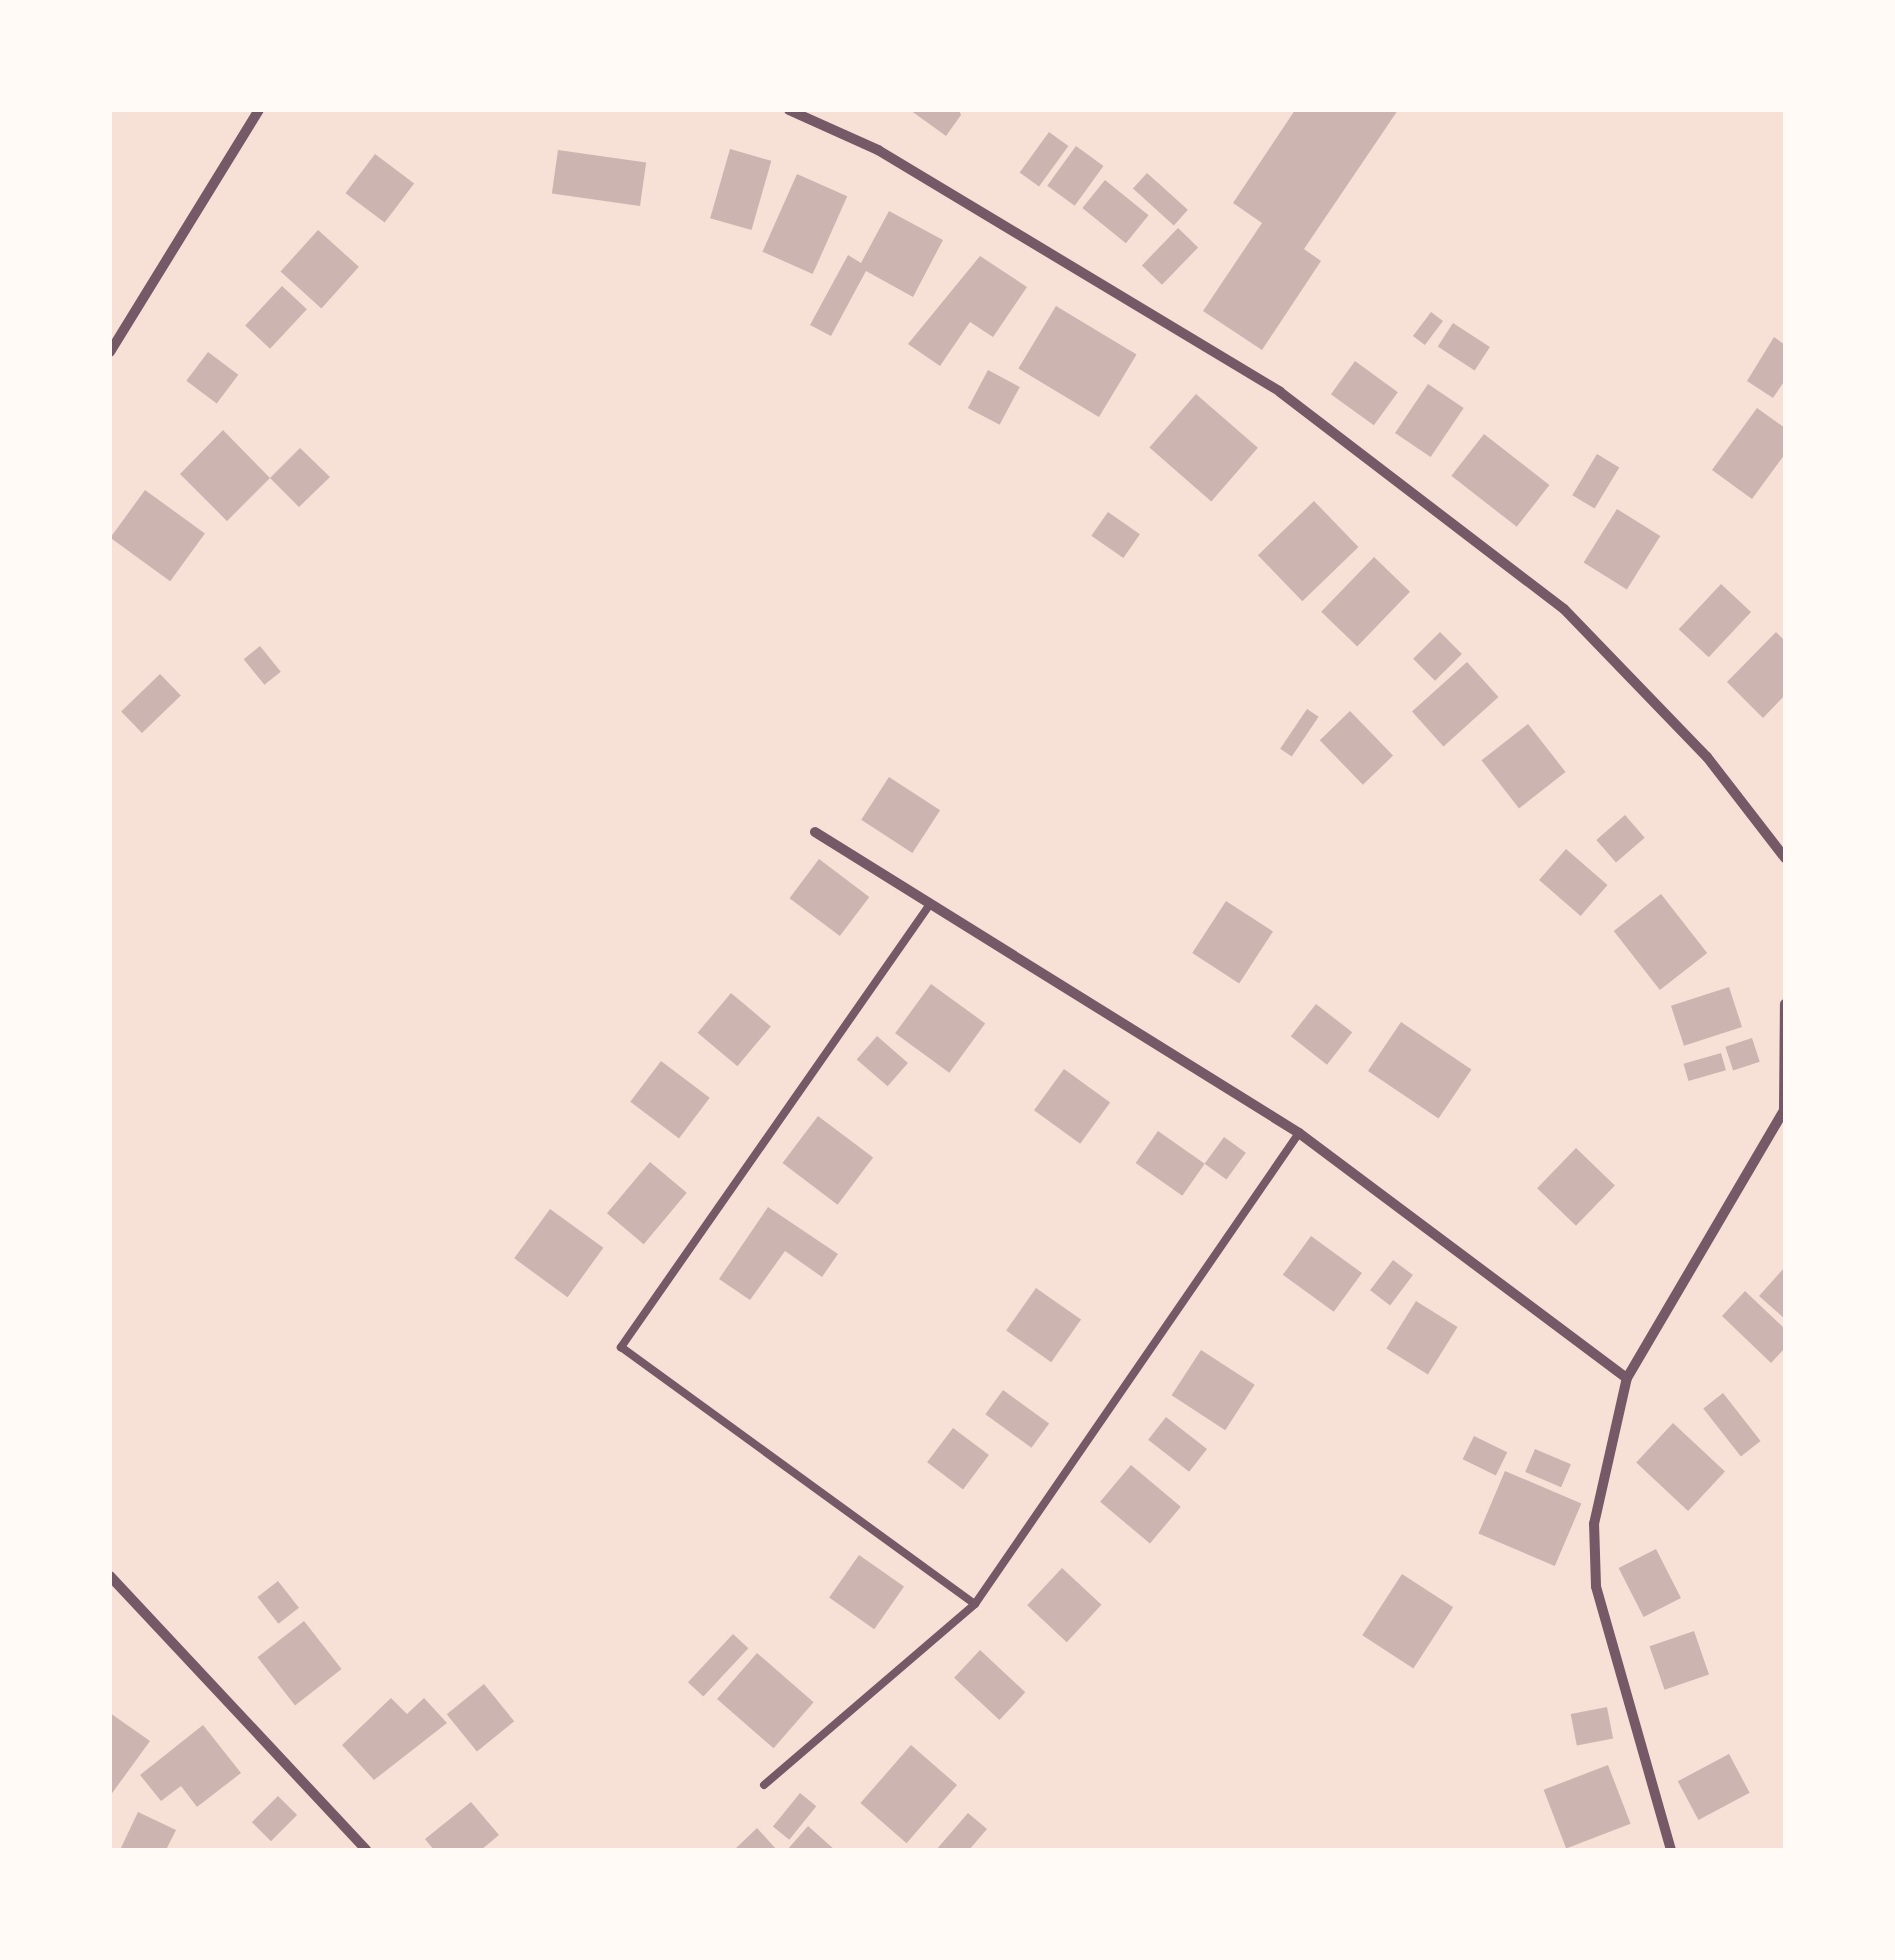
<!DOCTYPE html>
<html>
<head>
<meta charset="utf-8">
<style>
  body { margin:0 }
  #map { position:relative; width:1895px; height:1960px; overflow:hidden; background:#f7e1d7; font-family:Overpass,sans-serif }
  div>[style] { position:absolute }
  .building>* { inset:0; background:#ccb4b1; transform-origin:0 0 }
  .service>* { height:8px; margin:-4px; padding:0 4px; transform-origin:4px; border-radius:4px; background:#755966 }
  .minor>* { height:10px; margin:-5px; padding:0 5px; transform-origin:5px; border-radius:5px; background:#755966 }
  span { translate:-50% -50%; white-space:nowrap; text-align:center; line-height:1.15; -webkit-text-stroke:10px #fffaf5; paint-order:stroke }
  .frame { position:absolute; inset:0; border:112px solid #fffaf5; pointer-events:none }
</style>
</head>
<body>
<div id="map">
  <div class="building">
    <div style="clip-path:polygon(910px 110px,959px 110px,961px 115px,946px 136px)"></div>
    <div style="clip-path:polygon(1295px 110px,1398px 110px,1304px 249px,1321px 261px,1262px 350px,1203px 311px,1262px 223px,1233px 203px)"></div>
    <div style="left:1049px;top:132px;width:24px;height:50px;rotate:36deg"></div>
    <div style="left:1076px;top:146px;width:34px;height:49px;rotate:36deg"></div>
    <div style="left:730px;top:149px;width:43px;height:72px;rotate:16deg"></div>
    <div style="left:558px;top:150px;width:89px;height:44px;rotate:8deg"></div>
    <div style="left:375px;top:154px;width:49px;height:49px;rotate:37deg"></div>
    <div style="left:1147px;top:173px;width:55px;height:21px;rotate:42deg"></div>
    <div style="left:797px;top:174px;width:55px;height:85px;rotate:24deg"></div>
    <div style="left:1105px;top:180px;width:56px;height:36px;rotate:39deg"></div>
    <div style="clip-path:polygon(889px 211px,943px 240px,913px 297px,866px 271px,831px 336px,810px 325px,848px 255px,861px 263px)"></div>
    <div style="left:1178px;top:228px;width:28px;height:52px;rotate:44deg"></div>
    <div style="left:318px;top:230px;width:55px;height:56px;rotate:42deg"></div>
    <div style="clip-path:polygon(980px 256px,1027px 287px,993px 337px,970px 322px,940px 366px,908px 344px)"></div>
    <div style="left:282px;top:286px;width:34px;height:54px;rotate:43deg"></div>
    <div style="left:1056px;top:306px;width:94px;height:73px;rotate:31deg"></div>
    <div style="left:1431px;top:312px;width:15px;height:30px;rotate:37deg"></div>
    <div style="left:1453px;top:323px;width:44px;height:28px;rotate:33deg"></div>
    <div style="clip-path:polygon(1774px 337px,1785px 345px,1785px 380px,1773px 398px,1747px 381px)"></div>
    <div style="left:208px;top:352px;width:38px;height:36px;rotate:37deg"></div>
    <div style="left:1355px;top:361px;width:53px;height:41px;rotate:36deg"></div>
    <div style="left:988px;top:370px;width:36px;height:43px;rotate:28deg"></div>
    <div style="left:1428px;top:384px;width:43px;height:59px;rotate:34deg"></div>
    <div style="left:1196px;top:394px;width:82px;height:71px;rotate:41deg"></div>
    <div style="clip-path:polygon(1757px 408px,1785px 428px,1785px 454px,1752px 499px,1712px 470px)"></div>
    <div style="clip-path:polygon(223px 430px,270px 478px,300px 448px,330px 477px,299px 507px,270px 478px,227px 521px,180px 474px)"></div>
    <div style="left:1484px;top:434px;width:83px;height:53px;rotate:38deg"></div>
    <div style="left:1597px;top:454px;width:26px;height:48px;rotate:31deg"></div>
    <div style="left:145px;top:490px;width:74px;height:59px;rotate:36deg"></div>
    <div style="left:1314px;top:501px;width:64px;height:78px;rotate:46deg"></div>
    <div style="left:1617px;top:509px;width:51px;height:63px;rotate:32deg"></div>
    <div style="left:1108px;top:512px;width:39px;height:29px;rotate:35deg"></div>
    <div style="left:1374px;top:557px;width:50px;height:76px;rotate:44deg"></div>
    <div style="left:1721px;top:584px;width:41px;height:62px;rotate:43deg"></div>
    <div style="left:1440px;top:632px;width:31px;height:38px;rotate:45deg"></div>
    <div style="clip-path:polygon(1776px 632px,1785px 641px,1785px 695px,1763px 718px,1727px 682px)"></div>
    <div style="left:260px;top:646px;width:33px;height:21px;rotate:51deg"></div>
    <div style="left:1467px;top:662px;width:47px;height:74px;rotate:48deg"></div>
    <div style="left:160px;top:674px;width:30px;height:54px;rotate:46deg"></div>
    <div style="left:1307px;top:709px;width:14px;height:48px;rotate:34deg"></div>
    <div style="left:1350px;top:711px;width:62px;height:42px;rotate:46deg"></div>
    <div style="left:1528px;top:724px;width:61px;height:59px;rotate:52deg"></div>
    <div style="left:889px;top:777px;width:61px;height:51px;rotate:33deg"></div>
    <div style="left:1625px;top:815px;width:30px;height:38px;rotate:49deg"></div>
    <div style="left:1566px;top:849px;width:55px;height:41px;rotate:41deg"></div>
    <div style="left:819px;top:859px;width:63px;height:49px;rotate:37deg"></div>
    <div style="left:1661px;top:894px;width:75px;height:60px;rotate:52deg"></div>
    <div style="left:1226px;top:901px;width:56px;height:62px;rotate:33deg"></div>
    <div style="left:931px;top:984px;width:67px;height:61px;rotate:36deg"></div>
    <div style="left:1729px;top:987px;width:42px;height:61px;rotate:72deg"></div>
    <div style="left:731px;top:993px;width:52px;height:52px;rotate:40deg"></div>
    <div style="left:1316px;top:1004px;width:46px;height:41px;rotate:38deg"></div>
    <div style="left:1401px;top:1022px;width:85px;height:59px;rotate:34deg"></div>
    <div style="left:877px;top:1036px;width:41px;height:31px;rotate:41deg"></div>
    <div style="left:1752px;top:1038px;width:25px;height:28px;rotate:72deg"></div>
    <div style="left:1721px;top:1053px;width:18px;height:39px;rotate:74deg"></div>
    <div style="left:661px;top:1061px;width:61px;height:51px;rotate:37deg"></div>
    <div style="left:1064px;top:1069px;width:57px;height:51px;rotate:36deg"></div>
    <div style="left:818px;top:1116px;width:69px;height:59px;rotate:37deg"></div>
    <div style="left:1158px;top:1131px;width:57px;height:39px;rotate:35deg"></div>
    <div style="left:1224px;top:1137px;width:27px;height:33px;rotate:36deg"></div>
    <div style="left:1576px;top:1148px;width:54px;height:56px;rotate:44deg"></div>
    <div style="left:650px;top:1162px;width:48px;height:67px;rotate:40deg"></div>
    <div style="clip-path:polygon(768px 1207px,838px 1254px,822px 1277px,785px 1251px,750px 1300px,719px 1279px)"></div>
    <div style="left:550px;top:1209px;width:66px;height:61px;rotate:36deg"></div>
    <div style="left:1311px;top:1236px;width:63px;height:48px;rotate:36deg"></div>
    <div style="left:1393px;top:1260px;width:25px;height:38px;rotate:37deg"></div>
    <div style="clip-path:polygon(1785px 1267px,1785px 1319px,1759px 1296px)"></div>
    <div style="left:1036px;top:1288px;width:55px;height:52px;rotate:35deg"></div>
    <div style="clip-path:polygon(1745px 1291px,1785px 1329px,1785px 1348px,1771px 1363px,1722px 1316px)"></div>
    <div style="left:1416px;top:1301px;width:49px;height:56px;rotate:32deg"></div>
    <div style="left:1201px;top:1350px;width:64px;height:54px;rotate:33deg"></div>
    <div style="left:1003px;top:1390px;width:57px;height:30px;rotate:36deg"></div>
    <div style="left:1723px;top:1393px;width:61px;height:25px;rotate:52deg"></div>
    <div style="left:1166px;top:1417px;width:52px;height:29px;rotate:38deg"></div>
    <div style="left:1673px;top:1423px;width:71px;height:54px;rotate:43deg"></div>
    <div style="left:953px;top:1428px;width:45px;height:43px;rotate:37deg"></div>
    <div style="left:1474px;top:1436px;width:37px;height:26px;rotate:26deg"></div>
    <div style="left:1535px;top:1449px;width:39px;height:25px;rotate:23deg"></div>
    <div style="left:1131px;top:1465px;width:65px;height:48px;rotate:40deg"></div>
    <div style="left:1505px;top:1471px;width:83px;height:68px;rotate:23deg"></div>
    <div style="left:1656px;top:1549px;width:55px;height:42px;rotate:63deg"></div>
    <div style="left:859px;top:1555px;width:55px;height:52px;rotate:35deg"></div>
    <div style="left:1062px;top:1568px;width:54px;height:51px;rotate:43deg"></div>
    <div style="left:1402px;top:1574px;width:61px;height:73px;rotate:33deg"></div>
    <div style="left:278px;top:1581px;width:34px;height:26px;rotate:52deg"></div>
    <div style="left:304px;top:1621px;width:61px;height:59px;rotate:52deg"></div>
    <div style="left:1694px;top:1631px;width:46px;height:47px;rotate:71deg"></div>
    <div style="left:733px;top:1634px;width:21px;height:66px;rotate:43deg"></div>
    <div style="left:980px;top:1650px;width:62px;height:38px;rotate:43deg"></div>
    <div style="left:757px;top:1653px;width:75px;height:61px;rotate:41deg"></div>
    <div style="left:484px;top:1684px;width:48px;height:48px;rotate:51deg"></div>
    <div style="clip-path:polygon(391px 1698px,407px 1714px,424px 1698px,447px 1723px,374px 1780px,342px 1745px)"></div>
    <div style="left:1607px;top:1707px;width:32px;height:37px;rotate:79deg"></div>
    <div style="clip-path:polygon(110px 1713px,150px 1741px,110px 1796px)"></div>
    <div style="clip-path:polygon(203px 1725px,241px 1773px,197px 1807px,181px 1786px,161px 1801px,140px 1775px)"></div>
    <div style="left:911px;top:1745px;width:61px;height:77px;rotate:41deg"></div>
    <div style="left:1729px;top:1754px;width:44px;height:58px;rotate:62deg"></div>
    <div style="left:1608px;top:1765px;width:63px;height:69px;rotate:69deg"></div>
    <div style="left:800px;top:1793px;width:21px;height:43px;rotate:39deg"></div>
    <div style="left:278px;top:1796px;width:27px;height:37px;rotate:45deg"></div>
    <div style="clip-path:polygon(471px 1802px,499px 1835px,481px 1850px,434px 1850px,425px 1839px)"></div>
    <div style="clip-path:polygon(138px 1812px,176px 1830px,166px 1850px,120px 1850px)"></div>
    <div style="clip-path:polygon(968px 1813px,987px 1829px,969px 1850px,936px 1850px)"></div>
    <div style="clip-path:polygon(808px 1826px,835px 1850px,787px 1850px)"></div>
    <div style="clip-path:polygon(757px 1828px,777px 1850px,734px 1850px)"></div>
  </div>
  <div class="service">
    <div style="left:928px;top:907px;width:537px;rotate:124.9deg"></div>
    <div style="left:621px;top:1347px;width:437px;rotate:36deg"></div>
    <div style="left:764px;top:1785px;width:278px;rotate:-40.6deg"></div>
    <div style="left:975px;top:1604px;width:572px;rotate:-55.48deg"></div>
  </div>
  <div class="minor">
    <div style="left:789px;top:110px;width:98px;rotate:24.2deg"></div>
    <div style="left:878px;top:150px;width:469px;rotate:31deg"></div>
    <div style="left:1280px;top:392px;width:357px;rotate:37.4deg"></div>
    <div style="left:1564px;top:609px;width:206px;rotate:46deg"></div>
    <div style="left:1707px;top:757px;width:128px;rotate:52.3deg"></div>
    <div style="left:110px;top:352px;width:284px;rotate:-58.4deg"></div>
    <div style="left:815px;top:832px;width:570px;rotate:31.88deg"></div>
    <div style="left:1299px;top:1133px;width:409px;rotate:36.8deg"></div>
    <div style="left:110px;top:1576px;width:375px;rotate:46.9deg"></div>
    <div style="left:1671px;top:1850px;width:274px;rotate:-105.9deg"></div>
    <div style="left:1596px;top:1586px;width:62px;rotate:-91.8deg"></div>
    <div style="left:1594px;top:1524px;width:150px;rotate:-77.3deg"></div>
    <div style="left:1627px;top:1378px;width:311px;rotate:-59.6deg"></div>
    <div style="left:1784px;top:1110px;width:106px;rotate:-89.5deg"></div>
  </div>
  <div class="frame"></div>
</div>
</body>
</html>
